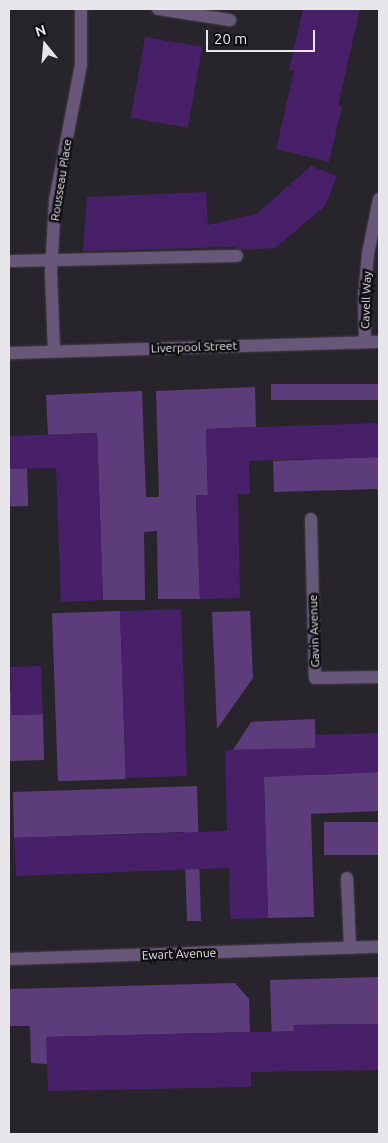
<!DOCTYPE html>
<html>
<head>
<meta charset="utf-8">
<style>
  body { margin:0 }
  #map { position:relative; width:388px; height:1143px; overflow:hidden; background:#27242b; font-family:Ubuntu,sans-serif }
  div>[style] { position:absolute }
  .green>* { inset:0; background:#5d3c7b; transform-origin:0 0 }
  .building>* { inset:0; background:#482069; transform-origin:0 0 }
  .roads { filter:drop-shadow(0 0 1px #423f46) drop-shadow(0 0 1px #423f46) }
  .service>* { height:12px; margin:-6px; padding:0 6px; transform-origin:6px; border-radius:6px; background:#675779 }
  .minor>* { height:12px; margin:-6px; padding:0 6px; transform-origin:6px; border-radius:6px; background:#675779 }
  .tertiary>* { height:12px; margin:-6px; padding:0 6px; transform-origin:6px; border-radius:6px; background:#675779 }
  span { translate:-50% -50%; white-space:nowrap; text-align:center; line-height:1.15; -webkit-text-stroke:5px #0f0e11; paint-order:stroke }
  .street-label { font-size:12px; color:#e8e6ea }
  .frame { position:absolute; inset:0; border:10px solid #e8e6ea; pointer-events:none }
  .north { position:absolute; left:20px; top:20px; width:50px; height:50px; -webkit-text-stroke:4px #0f0e11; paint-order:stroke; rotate:343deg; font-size:14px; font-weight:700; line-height:20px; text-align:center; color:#e8e6ea }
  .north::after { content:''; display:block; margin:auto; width:18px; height:22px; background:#e8e6ea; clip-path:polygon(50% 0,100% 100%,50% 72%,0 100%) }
  .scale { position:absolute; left:206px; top:30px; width:109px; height:22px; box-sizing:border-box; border:2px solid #e8e6ea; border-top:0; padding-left:6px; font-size:15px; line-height:18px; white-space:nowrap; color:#e8e6ea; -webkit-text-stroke:4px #0f0e11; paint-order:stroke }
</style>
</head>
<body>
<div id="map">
  <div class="green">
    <div style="left:379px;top:384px;width:16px;height:108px;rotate:90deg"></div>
    <div style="clip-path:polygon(255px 387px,256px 427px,206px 429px,208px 495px,196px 496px,200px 599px,158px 599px,157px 531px,144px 532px,145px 600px,103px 600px,97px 433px,48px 435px,46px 395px,142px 391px,146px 497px,159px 497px,156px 391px)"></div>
    <div style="clip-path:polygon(379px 457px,379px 502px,377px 489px,274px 492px,273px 461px)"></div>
    <div style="left:27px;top:468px;width:38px;height:18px;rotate:88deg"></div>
    <div style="left:120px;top:611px;width:168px;height:68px;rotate:88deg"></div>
    <div style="clip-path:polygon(250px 611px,253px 678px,217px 729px,212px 612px)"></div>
    <div style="clip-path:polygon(9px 691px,11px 691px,12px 715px,43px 714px,44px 760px,9px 761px)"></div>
    <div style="clip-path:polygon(315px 719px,316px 775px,379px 772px,379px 811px,311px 814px,314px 917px,268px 918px,263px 750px,233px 750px,251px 722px)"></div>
    <div style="clip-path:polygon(197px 786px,201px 921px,187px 921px,184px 832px,14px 838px,13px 792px)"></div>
    <div style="left:379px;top:822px;width:33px;height:55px;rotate:90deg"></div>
    <div style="clip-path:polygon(379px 977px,379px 1024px,294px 1025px,294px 1049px,272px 1049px,270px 980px)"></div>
    <div style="clip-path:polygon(235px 983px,249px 999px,250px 1032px,47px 1037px,47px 1064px,31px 1063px,30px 1026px,9px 1026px,9px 989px)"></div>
  </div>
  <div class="building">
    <div style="clip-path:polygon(303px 9px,360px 9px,338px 106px,342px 106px,329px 162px,276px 149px,294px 71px,289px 70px)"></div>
    <div style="left:145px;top:37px;width:58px;height:82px;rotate:10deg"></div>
    <div style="clip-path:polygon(311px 166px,337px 176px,325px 206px,275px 248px,243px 250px,233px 247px,83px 251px,87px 197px,206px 192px,208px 225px,256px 214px)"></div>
    <div style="clip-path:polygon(379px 423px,379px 457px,249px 461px,250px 494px,238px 494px,240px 598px,200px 599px,196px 495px,208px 495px,206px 429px)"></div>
    <div style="clip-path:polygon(97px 433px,103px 600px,61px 602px,56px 468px,9px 469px,9px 436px)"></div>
    <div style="left:181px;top:609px;width:167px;height:61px;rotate:88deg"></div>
    <div style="left:41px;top:666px;width:48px;height:31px;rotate:88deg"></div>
    <div style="clip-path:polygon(379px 733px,379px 772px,264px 777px,268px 918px,230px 919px,229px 868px,16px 876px,14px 838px,227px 831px,225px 750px,316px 748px,315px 735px)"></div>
    <div style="clip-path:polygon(379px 1024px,379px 1070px,251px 1072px,251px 1087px,48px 1091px,46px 1037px,294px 1031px,293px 1025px)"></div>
  </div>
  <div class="roads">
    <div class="service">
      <div style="left:9px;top:261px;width:228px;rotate:-1.3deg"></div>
    </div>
    <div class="minor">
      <div style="left:158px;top:9px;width:73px;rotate:8.7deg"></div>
      <div style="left:365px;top:342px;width:47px;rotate:-91.2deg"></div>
      <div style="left:364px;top:295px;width:41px;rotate:-84.4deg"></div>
      <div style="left:368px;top:254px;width:56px;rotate:-78.7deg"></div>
      <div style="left:54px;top:351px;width:79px;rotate:-92.2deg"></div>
      <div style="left:51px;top:272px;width:72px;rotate:-86.8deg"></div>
      <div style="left:55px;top:200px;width:137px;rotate:-79.1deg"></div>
      <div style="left:81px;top:65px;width:56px;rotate:-90deg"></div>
      <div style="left:311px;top:519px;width:159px;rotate:88.6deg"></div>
      <div style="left:315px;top:678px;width:64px;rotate:-0.9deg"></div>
      <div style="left:347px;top:878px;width:70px;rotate:87.5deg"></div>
      <div style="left:9px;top:959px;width:370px;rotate:-1.9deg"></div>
    </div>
    <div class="tertiary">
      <div style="left:9px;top:353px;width:370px;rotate:-1.7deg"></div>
    </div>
  </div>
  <div class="street-label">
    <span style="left:61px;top:180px;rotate:-81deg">Rousseau Place</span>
    <span style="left:366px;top:300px;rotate:-88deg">Cavell Way</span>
    <span style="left:194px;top:347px;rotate:-2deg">Liverpool Street</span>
    <span style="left:314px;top:631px;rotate:-92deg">Gavin Avenue</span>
    <span style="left:179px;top:954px;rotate:-2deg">Ewart Avenue</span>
  </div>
  <div class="frame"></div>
  <div class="north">N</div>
  <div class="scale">20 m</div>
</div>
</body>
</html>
